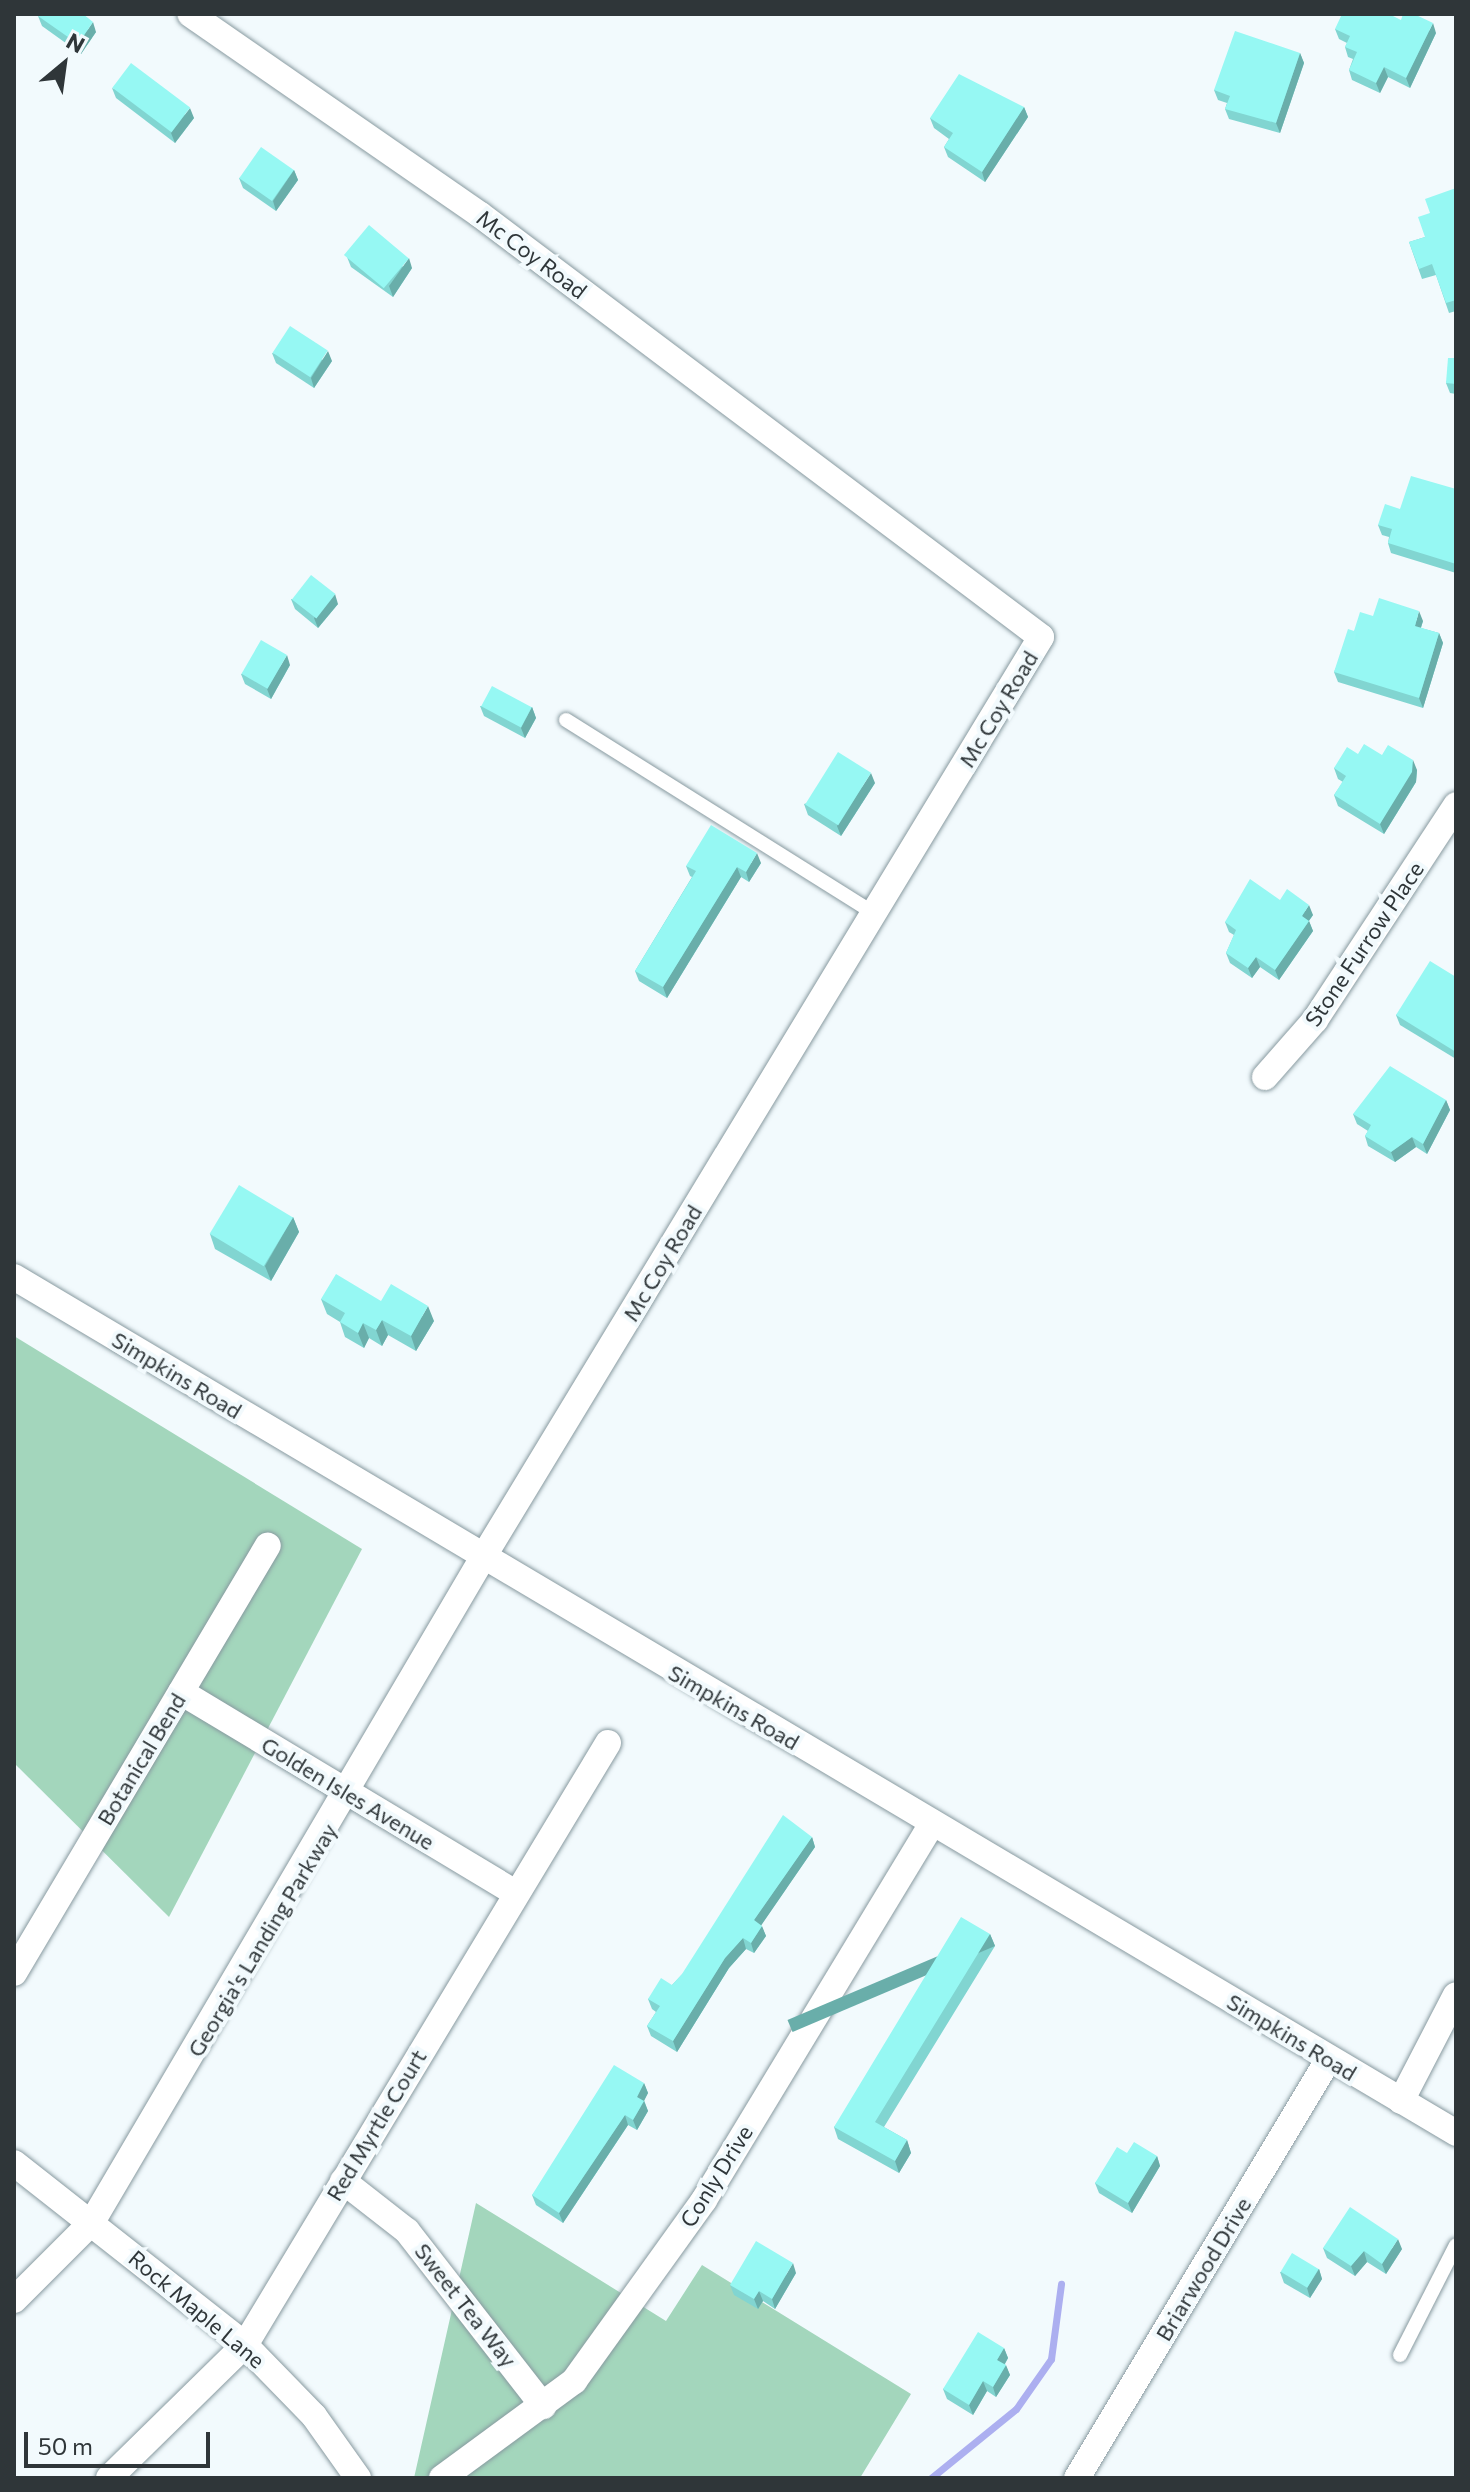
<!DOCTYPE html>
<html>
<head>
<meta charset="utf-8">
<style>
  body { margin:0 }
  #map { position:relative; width:1470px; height:2492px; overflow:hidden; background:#f2fafd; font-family:Commissioner,sans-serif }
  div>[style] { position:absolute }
  .green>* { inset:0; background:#a3d6bc }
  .stream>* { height:7px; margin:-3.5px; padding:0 3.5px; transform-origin:3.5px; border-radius:3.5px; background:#acaff0 }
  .roads { filter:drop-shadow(0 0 2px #889aa0) drop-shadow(0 0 2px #889aa0) }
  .lane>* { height:14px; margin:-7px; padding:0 7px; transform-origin:7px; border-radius:7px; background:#fff }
  .street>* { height:26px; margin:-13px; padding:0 13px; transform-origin:13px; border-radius:13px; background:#fff }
  .wall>* { inset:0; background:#81d5d1 }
  .shaded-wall>* { inset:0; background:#69aeaa; transform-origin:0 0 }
  .building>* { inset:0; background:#96f8f3; transform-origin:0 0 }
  span { translate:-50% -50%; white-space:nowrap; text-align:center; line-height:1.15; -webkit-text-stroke:8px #f2fafd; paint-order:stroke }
  .street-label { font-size:22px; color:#2f3639 }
  .frame { position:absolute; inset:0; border:16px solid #2f3639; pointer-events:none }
  .north { position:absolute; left:24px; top:24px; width:80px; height:80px; -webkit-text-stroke:6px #f2fafd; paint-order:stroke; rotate:29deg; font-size:22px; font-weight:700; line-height:32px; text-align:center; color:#2f3639 }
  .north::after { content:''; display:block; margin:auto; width:28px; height:36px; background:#2f3639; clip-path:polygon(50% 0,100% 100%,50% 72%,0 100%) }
  .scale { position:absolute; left:24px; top:2432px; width:186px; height:36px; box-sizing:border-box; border:4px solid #2f3639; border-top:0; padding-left:10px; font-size:24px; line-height:28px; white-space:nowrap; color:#2f3639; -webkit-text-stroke:6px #f2fafd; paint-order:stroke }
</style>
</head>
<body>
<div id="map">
  <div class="green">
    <div style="clip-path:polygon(14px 1336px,362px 1549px,169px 1917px,14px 1763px)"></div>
    <div style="clip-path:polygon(476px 2203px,666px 2321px,702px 2265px,911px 2394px,860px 2478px,414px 2478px)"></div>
  </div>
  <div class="stream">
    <div style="left:931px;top:2478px;width:109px;rotate:-39.1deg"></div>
    <div style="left:1016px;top:2409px;width:61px;rotate:-55deg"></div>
    <div style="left:1051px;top:2359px;width:76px;rotate:-82.4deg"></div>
  </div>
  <div class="roads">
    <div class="lane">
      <div style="left:566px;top:720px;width:363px;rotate:32.1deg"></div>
      <div style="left:1400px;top:2355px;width:123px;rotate:-63deg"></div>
    </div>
    <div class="street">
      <div style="left:1265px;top:1077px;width:76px;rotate:-48.7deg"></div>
      <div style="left:1315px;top:1020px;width:257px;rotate:-56.7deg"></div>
      <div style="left:14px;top:1277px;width:1677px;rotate:30.69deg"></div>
      <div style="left:181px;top:1692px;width:390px;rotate:31deg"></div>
      <div style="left:14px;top:1973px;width:497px;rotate:-59.3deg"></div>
      <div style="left:1401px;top:2101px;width:119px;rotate:-62.6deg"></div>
      <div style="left:14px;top:2163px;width:294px;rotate:38.2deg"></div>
      <div style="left:245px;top:2345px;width:99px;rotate:45.8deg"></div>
      <div style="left:314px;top:2416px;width:76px;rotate:54.6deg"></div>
      <div style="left:343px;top:2181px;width:81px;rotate:38deg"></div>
      <div style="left:407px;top:2231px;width:222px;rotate:52.1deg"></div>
      <div style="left:14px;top:2300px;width:110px;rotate:-45deg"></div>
      <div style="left:92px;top:2222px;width:769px;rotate:-59.53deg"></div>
      <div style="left:482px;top:1559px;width:1078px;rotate:-58.77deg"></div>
      <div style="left:1041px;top:637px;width:703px;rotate:-143.03deg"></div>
      <div style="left:479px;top:214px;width:351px;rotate:-145.3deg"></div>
      <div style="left:109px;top:2478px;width:190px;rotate:-44.4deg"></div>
      <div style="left:245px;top:2345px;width:703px;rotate:-58.91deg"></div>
      <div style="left:442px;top:2478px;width:164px;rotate:-36.3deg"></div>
      <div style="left:574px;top:2381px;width:223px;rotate:-54.3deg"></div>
      <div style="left:704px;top:2200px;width:441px;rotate:-58.8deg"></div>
      <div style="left:1077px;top:2478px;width:489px;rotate:-59deg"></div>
    </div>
  </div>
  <div class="wall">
    <div style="clip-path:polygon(38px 16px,96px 32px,81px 54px,42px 26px)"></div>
    <div style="clip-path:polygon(1401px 20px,1436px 33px,1410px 88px,1388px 77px,1380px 93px,1352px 80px,1349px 70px,1353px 59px,1348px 57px,1345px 47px,1347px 43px,1339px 39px,1335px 29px)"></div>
    <div style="clip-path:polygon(1300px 53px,1304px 63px,1280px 133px,1229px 119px,1225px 109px,1227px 103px,1218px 100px,1214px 90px)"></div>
    <div style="clip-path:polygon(112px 88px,194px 118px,175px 143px,116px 98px)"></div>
    <div style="clip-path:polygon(1024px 107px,1028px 117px,985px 182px,948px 157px,944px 147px,949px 139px,934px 128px,930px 118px)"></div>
    <div style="clip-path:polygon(294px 170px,298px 180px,276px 211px,243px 188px,239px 178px)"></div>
    <div style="clip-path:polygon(1456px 188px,1456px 311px,1449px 313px,1436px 275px,1422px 279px,1409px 242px,1425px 237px,1430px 213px)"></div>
    <div style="clip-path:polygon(347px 257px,412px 268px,393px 297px,351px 267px)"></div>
    <div style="clip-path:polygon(272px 353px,332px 361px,314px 388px,276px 363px)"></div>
    <div style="clip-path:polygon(1456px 358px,1456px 394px,1450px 393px,1446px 383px)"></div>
    <div style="clip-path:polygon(1456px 489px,1456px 573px,1391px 553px,1388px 543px,1389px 537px,1382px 535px,1378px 525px,1400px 509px)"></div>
    <div style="clip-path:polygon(291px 599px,338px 604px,318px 628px,295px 609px)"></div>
    <div style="clip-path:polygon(1373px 616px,1423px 621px,1421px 628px,1439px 633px,1443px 643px,1423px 708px,1338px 682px,1334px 672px,1354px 631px)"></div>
    <div style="clip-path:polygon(290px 665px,271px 699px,245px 684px,241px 674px)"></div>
    <div style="clip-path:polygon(480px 706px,532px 707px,536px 718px,525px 738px,484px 716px)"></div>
    <div style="clip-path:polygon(1358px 754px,1382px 755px,1417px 770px,1416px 782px,1384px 834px,1338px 806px,1334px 795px,1343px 782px,1338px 779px,1334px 768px)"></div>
    <div style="clip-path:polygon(875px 783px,841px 836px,808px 815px,804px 804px)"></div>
    <div style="clip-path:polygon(761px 863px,749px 882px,741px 877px,667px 998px,639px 981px,635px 971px,692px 877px,690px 876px,686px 866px)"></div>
    <div style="clip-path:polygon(1280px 900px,1313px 915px,1309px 921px,1313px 931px,1279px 980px,1260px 967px,1252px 978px,1230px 963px,1226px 953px,1234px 935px,1229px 932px,1225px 922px)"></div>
    <div style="clip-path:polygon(1456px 977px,1456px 1059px,1400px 1025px,1396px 1015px)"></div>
    <div style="clip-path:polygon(1446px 1100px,1450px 1110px,1427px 1154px,1416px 1147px,1395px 1162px,1368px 1146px,1365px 1136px,1368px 1131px,1357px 1124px,1353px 1114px)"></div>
    <div style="clip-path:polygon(293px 1217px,299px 1232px,271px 1281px,215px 1249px,210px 1234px)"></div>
    <div style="clip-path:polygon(321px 1299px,381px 1301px,434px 1321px,416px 1351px,388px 1335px,382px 1346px,369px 1338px,364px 1348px,345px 1337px,340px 1322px,327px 1314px)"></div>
    <div style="clip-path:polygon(812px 1837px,815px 1847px,761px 1925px,766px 1936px,754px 1953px,746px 1949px,729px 1968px,677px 2052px,651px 2036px,647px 2026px,656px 2012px,652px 2009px,648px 1999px,672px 1985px)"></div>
    <div style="clip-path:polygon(990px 1934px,995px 1946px,884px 2127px,907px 2140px,911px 2153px,899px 2173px,838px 2139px,834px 2127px)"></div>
    <div style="clip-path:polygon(644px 2083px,648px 2093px,644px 2100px,648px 2111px,637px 2130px,628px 2125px,563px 2223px,536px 2205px,532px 2195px)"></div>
    <div style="clip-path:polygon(1127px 2153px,1157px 2156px,1160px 2166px,1132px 2213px,1099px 2193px,1095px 2183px)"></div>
    <div style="clip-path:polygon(1323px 2248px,1402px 2249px,1386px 2274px,1367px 2262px,1355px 2276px,1327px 2258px)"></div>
    <div style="clip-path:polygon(1319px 2269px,1322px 2279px,1310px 2298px,1284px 2283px,1280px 2272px)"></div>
    <div style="clip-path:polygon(796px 2273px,775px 2309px,763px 2301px,758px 2309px,734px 2295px,730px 2285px)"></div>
    <div style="clip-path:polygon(1004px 2348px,1008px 2358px,1005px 2364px,1010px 2375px,996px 2397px,987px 2391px,973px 2415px,947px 2399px,943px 2389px)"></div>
  </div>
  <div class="shaded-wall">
    <div style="clip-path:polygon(93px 22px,96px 32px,81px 54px,78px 44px)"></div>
    <div style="clip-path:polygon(1433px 23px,1436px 33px,1410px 88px,1406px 78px)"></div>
    <div style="clip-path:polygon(1300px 53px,1304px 63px,1280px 133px,1276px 123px)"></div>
    <div style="clip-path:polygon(1384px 67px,1388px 77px,1380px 93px,1376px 83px)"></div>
    <div style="clip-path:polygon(1024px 107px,1028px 117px,985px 182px,982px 172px)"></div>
    <div style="clip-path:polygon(190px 108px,194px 118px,175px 143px,171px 133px)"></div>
    <div style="clip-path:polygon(294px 170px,298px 180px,276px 211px,273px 201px)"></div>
    <div style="clip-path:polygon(409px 258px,412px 268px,393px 297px,389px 286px)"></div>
    <div style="clip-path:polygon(328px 351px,332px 361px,314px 388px,311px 378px)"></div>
    <div style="clip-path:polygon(335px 594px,338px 604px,318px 628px,314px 618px)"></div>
    <div style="clip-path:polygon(1419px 611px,1423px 621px,1418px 636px,1415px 626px)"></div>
    <div style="clip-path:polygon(1439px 633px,1443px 643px,1423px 708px,1419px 698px)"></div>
    <div style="clip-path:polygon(287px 655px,290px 665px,271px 699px,267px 689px)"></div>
    <div style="clip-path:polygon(532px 707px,536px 718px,525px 738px,521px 728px)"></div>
    <div style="clip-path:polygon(1413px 760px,1417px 770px,1416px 782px,1384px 834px,1380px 824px)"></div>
    <div style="clip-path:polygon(871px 773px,875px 783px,841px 836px,837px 826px)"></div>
    <div style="clip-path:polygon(757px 853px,761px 863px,749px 882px,746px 872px)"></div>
    <div style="clip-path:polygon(737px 867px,741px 877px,667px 998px,663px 987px)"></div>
    <div style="clip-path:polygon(1309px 905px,1313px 915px,1305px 926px,1302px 916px)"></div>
    <div style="clip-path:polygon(1309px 921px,1313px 931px,1279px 980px,1275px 970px)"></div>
    <div style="clip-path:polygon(1256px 957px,1260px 967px,1252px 978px,1248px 968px)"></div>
    <div style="clip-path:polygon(1446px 1100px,1450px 1110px,1427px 1154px,1423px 1144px)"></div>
    <div style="clip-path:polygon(1412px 1137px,1416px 1147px,1395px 1162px,1391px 1152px)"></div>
    <div style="clip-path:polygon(293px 1217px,299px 1232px,271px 1281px,265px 1266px)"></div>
    <div style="clip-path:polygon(428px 1306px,434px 1321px,416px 1351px,411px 1336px)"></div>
    <div style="clip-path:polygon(382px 1320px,388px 1335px,382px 1346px,376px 1330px)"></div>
    <div style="clip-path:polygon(363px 1323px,369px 1338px,364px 1348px,358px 1333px)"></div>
    <div style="clip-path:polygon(812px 1837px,815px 1847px,758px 1930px,754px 1920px)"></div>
    <div style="clip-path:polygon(762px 1926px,766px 1936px,754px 1953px,751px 1943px)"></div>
    <div style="left:990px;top:1934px;width:13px;height:220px;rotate:67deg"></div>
    <div style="clip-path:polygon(743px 1938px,746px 1949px,729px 1968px,677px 2052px,673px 2041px,725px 1958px)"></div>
    <div style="clip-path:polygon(644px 2083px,648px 2093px,641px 2107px,637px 2097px)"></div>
    <div style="clip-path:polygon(644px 2101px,648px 2111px,637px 2130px,633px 2120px)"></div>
    <div style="clip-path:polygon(625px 2115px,628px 2125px,563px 2223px,559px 2213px)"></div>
    <div style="clip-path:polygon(907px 2140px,911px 2153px,899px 2173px,895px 2161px)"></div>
    <div style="clip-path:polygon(1157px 2156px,1160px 2166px,1132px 2213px,1128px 2203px)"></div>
    <div style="clip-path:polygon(1398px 2239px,1402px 2249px,1386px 2274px,1382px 2264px)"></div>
    <div style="clip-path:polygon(1364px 2251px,1367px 2262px,1355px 2276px,1351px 2266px)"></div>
    <div style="clip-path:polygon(793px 2263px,796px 2273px,775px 2309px,772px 2299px)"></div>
    <div style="clip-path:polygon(1319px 2269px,1322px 2279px,1310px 2298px,1307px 2288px)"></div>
    <div style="clip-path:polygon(759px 2291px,763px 2301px,758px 2309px,754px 2299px)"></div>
    <div style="clip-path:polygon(1004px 2348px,1008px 2358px,1001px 2370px,997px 2360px)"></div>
    <div style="clip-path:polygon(1006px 2365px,1010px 2375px,996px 2397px,993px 2387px)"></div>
    <div style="clip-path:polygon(983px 2381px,987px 2391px,973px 2415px,969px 2405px)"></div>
  </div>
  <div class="building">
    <div style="clip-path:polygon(40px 14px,83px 14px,93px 22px,78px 44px,38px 16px)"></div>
    <div style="clip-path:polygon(1342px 14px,1389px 14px,1401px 20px,1403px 14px,1414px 14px,1433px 23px,1406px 78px,1384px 67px,1376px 83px,1349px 70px,1357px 52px,1345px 47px,1350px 36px,1335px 29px)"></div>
    <div style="clip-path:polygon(1235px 31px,1300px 53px,1276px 123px,1225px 109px,1230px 96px,1214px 90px)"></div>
    <div style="left:131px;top:63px;width:74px;height:31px;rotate:37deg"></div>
    <div style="clip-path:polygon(959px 74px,1024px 107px,982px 172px,944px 147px,953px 133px,930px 118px)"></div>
    <div style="left:261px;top:147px;width:40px;height:38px;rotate:35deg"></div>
    <div style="clip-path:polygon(1456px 188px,1456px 300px,1446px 303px,1432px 264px,1419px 269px,1409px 242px,1425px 237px,1418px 217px,1430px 213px,1425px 199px)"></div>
    <div style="left:369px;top:225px;width:52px;height:39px;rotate:40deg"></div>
    <div style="left:290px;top:326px;width:45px;height:32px;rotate:33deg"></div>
    <div style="clip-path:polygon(1448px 358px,1456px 358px,1456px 384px,1446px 383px)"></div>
    <div style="clip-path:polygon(1411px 476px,1456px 489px,1456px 564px,1388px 543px,1392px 529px,1378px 525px,1385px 504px,1400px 509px)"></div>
    <div style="left:311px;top:575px;width:31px;height:31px;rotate:38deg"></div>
    <div style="clip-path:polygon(1379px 598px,1419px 611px,1415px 626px,1439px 633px,1419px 698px,1334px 672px,1348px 629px,1354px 631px,1360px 612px,1373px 616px)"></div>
    <div style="left:261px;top:640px;width:30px;height:39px;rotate:30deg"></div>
    <div style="left:492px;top:686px;width:45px;height:23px;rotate:28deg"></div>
    <div style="clip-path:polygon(1364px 744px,1382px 755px,1388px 745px,1413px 760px,1412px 772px,1380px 824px,1334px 795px,1346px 776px,1334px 768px,1347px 747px,1358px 754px)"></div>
    <div style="left:838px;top:752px;width:39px;height:62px;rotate:32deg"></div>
    <div style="clip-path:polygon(711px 825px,757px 853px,746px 872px,737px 867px,663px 987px,635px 971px,696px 871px,686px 866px)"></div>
    <div style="clip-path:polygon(1250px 879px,1280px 900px,1287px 889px,1309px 905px,1302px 916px,1309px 921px,1275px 970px,1256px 957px,1248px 968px,1226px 953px,1236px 930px,1225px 922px)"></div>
    <div style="clip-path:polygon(1430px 961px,1456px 977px,1456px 1052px,1396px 1015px)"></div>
    <div style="clip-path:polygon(1390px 1066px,1446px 1100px,1423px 1144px,1412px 1137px,1391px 1152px,1365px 1136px,1371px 1125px,1353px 1114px)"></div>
    <div style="left:239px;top:1185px;width:63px;height:57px;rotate:31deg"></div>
    <div style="clip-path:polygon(336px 1274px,381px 1301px,391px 1284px,428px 1306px,411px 1336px,382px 1320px,376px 1330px,363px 1323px,358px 1333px,340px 1322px,345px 1313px,321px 1299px)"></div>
    <div style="clip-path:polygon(783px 1815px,812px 1837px,754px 1920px,762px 1926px,751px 1943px,743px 1938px,725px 1958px,673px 2041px,647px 2026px,660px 2006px,648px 1999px,661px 1978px,672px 1985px,682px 1974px)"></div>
    <div style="clip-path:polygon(961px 1917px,990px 1934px,875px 2122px,907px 2140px,895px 2161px,834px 2127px)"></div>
    <div style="clip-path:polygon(614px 2065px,644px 2083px,637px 2097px,644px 2101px,633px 2120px,625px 2115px,559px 2213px,532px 2195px)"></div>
    <div style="clip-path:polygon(1134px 2142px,1157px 2156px,1128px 2203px,1095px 2183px,1117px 2147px,1127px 2153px)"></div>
    <div style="clip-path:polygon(1350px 2207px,1398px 2239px,1382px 2264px,1364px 2251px,1351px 2266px,1323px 2248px)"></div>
    <div style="clip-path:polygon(756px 2241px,793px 2263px,772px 2299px,759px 2291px,754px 2299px,730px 2285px)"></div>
    <div style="left:1292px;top:2253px;width:31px;height:22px;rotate:31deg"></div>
    <div style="clip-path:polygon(978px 2332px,1004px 2348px,997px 2360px,1006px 2365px,993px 2387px,983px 2381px,969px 2405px,943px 2389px)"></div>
  </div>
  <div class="street-label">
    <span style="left:532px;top:254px;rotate:37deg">Mc Coy Road</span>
    <span style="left:998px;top:709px;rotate:-59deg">Mc Coy Road</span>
    <span style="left:1364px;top:944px;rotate:-56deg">Stone Furrow Place</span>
    <span style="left:662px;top:1263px;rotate:-59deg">Mc Coy Road</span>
    <span style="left:177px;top:1375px;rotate:31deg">Simpkins Road</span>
    <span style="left:734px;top:1707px;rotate:30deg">Simpkins Road</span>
    <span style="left:141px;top:1759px;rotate:-59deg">Botanical Bend</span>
    <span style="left:348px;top:1793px;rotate:31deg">Golden Isles Avenue</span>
    <span style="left:262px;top:1940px;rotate:-59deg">Georgia's Landing Parkway</span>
    <span style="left:1292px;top:2037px;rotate:31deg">Simpkins Road</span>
    <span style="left:376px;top:2125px;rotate:-59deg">Red Myrtle Court</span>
    <span style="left:716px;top:2176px;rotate:-58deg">Conly Drive</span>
    <span style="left:1203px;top:2269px;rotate:-59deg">Briarwood Drive</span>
    <span style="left:466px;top:2305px;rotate:52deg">Sweet Tea Way</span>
    <span style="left:197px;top:2309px;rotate:40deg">Rock Maple Lane</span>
  </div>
  <div class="frame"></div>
  <div class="north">N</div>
  <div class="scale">50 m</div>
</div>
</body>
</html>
